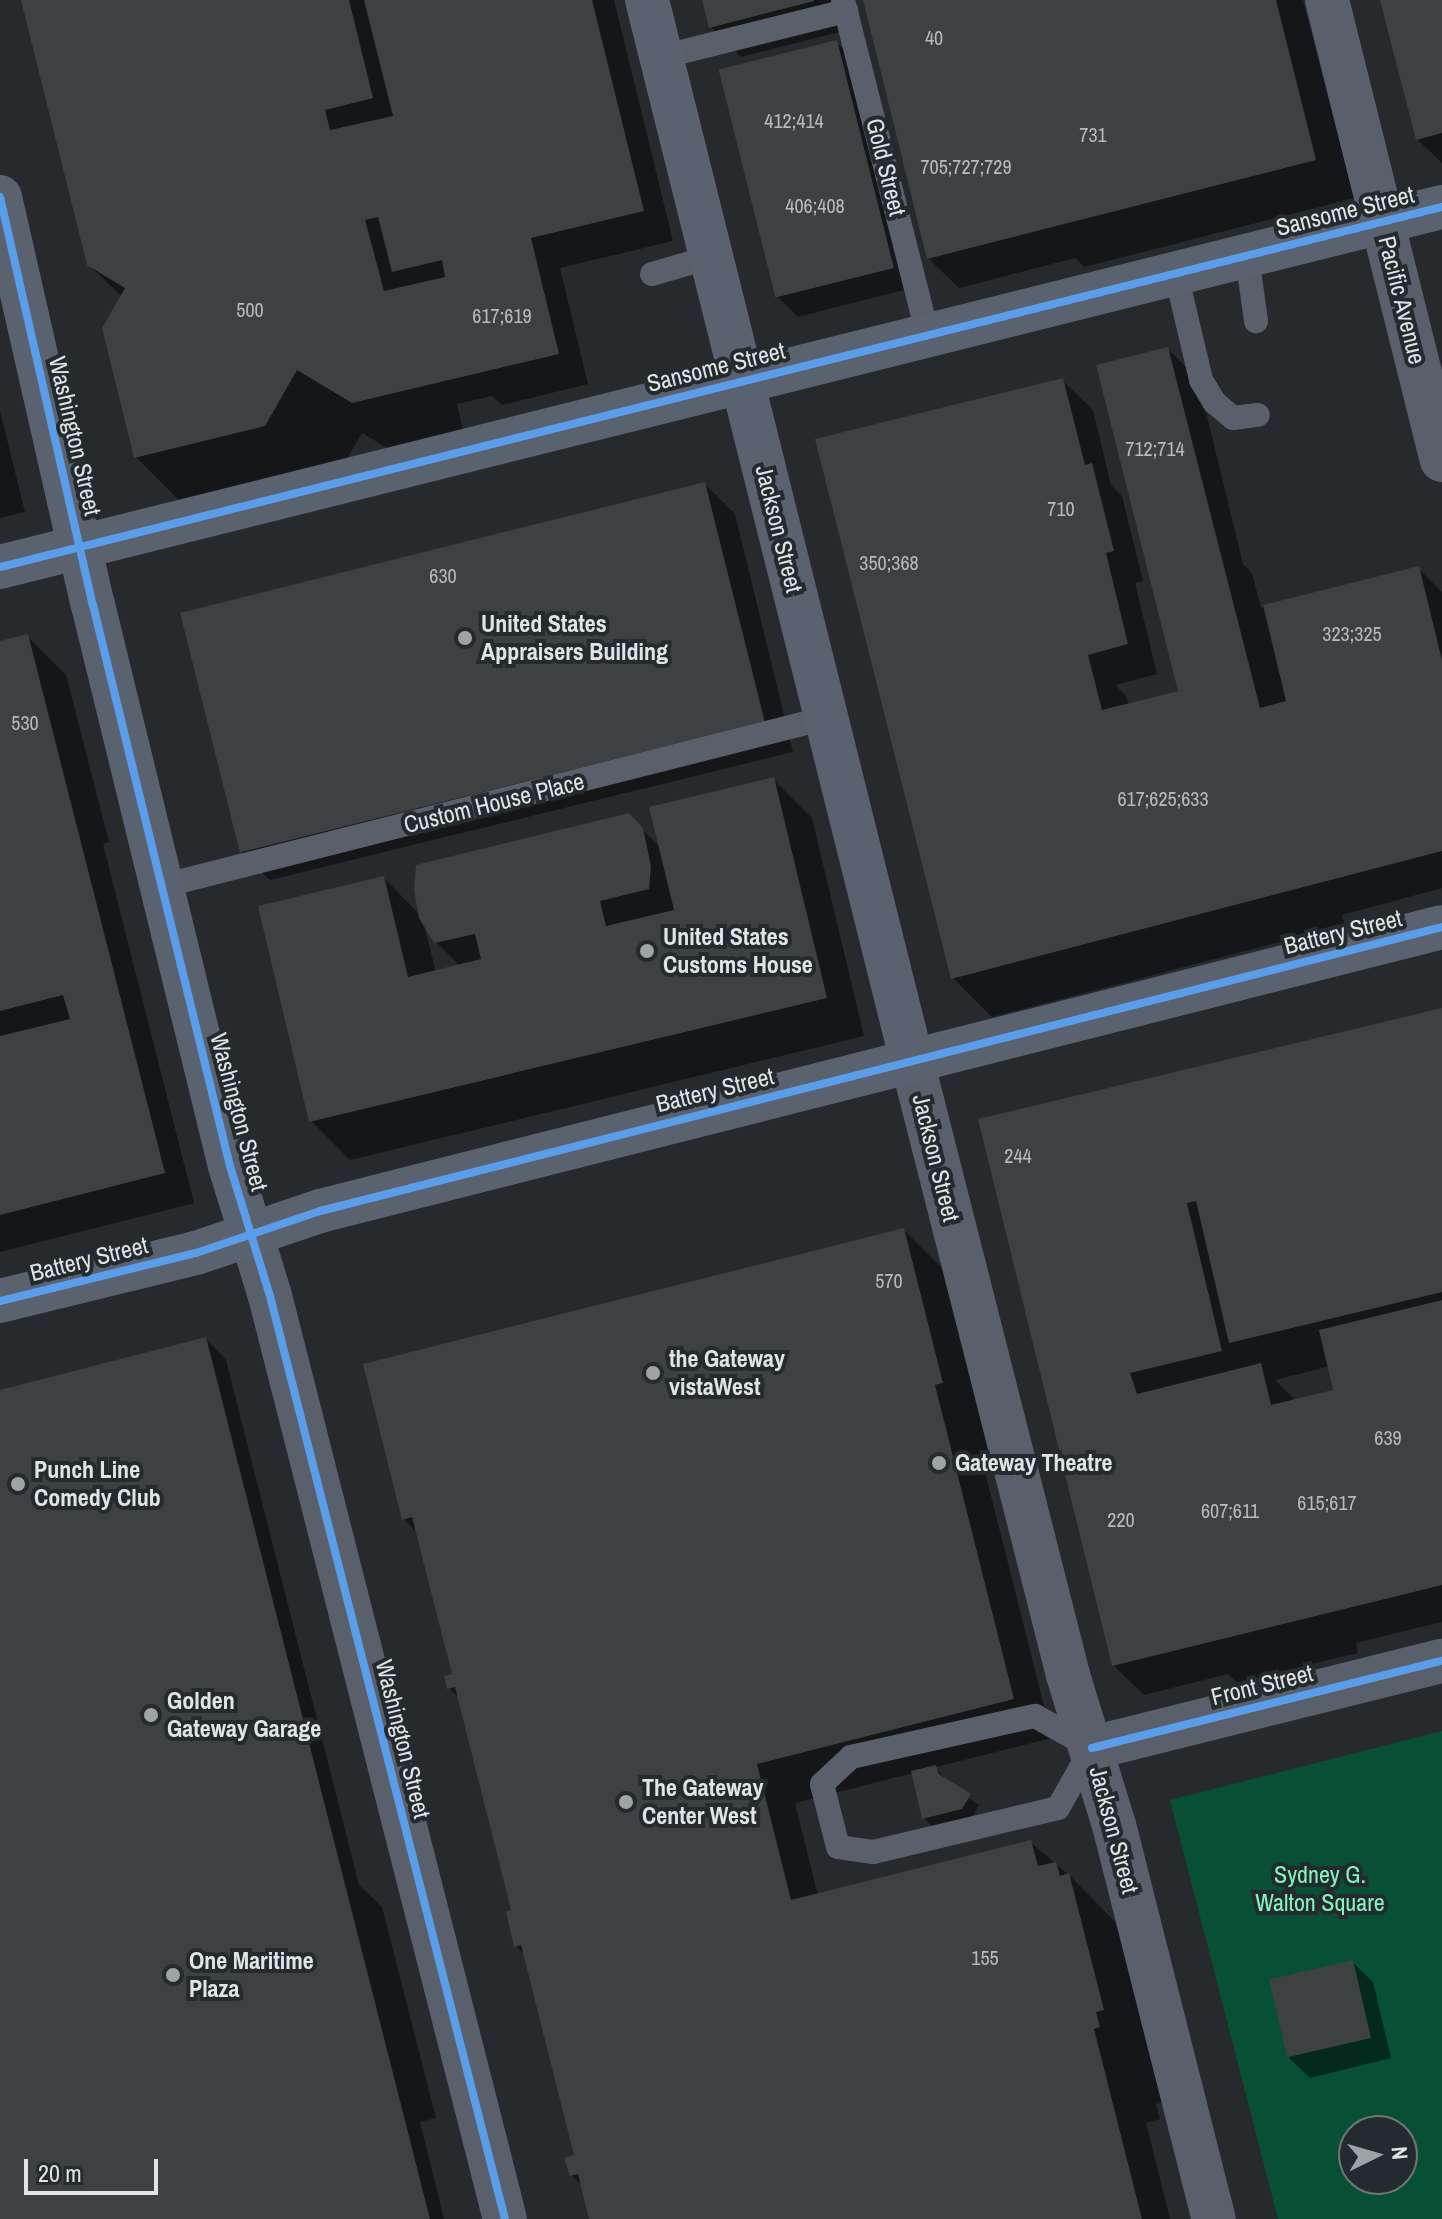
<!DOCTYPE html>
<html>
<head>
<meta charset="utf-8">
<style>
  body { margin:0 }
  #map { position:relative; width:1442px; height:2219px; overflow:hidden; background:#262a2c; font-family:"Archivo Narrow",sans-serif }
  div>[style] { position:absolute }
  .green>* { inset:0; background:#075036 }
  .shadow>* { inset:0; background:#0007 }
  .building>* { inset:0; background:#3e4142; transform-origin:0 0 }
  .lane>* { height:24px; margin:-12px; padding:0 12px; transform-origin:12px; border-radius:12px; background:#59606c }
  .street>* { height:44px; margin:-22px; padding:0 22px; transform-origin:22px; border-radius:22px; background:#59606c }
  .secondary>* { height:44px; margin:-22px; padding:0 22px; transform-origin:22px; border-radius:22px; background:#5b626f }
  .cycleway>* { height:8px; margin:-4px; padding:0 4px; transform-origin:4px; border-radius:4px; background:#5a9eea }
  .dots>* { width:22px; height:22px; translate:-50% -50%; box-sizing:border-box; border:4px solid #242b2e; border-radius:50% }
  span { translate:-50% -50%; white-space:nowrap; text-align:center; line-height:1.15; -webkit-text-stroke:8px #242b2e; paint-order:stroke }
  .number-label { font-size:20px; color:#b8bbbe }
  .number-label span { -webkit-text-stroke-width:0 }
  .street-label { font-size:24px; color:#e0e4e7 }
  .poi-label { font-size:24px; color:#e0e4e7; font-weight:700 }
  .left { translate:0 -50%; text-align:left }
  .park-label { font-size:24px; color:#84f5bc }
  .north { position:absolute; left:1338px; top:2115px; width:80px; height:80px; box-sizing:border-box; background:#242b2e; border:2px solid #6f7578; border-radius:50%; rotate:85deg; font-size:22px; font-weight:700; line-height:32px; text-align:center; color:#e0e4e7 }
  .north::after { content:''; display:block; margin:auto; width:28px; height:36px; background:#9fa3a6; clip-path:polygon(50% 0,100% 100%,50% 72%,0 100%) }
  .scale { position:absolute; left:24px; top:2159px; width:134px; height:36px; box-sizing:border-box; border:4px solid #e0e4e7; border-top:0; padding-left:10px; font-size:24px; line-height:28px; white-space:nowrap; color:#e0e4e7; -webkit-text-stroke:6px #242b2e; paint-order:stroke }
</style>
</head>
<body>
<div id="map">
  <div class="green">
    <div style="clip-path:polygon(evenodd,1442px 1731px,1442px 2219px,1278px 2219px,1170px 1800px,1442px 1731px,1354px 2131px,1402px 2131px,1402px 2179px,1354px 2179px,1354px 2131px)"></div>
  </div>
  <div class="shadow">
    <div style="clip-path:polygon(23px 0,614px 0,673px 241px,560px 268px,588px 384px,502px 405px,492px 396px,457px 404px,469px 455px,418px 466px,362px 433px,329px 489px,200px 521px,136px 457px,122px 297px,88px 264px)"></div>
    <div style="clip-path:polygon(704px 0,848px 0,855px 28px,741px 57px,711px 27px)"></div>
    <div style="clip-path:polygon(865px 0,1303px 0,1354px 198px,1084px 267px,1075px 258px,959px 288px,928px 258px)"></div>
    <div style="clip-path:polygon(1383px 0,1442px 0,1442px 163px,1417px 139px)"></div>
    <div style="clip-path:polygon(836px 42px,866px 72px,912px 288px,798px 317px,778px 297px)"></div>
    <div style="clip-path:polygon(1168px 349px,1198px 379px,1243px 564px,1252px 573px,1261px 608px,1419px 569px,1442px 592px,1442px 888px,1342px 915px,1345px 925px,992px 1017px,953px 978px,1062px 380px,1093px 410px,1111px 485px,1122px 496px,1143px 581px,1135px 583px,1157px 674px,1115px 685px,1126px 696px,1129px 705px,1180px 692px)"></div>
    <div style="clip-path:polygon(0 411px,25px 512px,0 518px)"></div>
    <div style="clip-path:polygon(705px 484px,735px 514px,793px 752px,270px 880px,239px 850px)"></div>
    <div style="clip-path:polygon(27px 636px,66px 675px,109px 842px,103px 844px,194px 1203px,0 1252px,0 643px)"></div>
    <div style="clip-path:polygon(evenodd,773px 779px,812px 818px,864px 1036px,350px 1160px,311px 1121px,384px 878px,421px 916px,629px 816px,661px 848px,773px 779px,424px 925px,436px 942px,460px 966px,436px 972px,424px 925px)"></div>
    <div style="clip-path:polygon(evenodd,1442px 1010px,1442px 1622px,1356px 1643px,1358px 1653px,1237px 1682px,1228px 1674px,1144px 1695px,1113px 1665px,981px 1121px,1442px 1010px,1330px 1366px,1336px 1391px,1296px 1401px,1275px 1380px,1330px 1366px)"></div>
    <div style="clip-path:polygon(904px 1230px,977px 1303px,1015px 1456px,983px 1464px,1052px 1738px,936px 1767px,947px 1781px,979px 1805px,971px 1819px,934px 1828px,924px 1818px,913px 1773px,795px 1803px,818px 1896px,1030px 1842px,1069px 1875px,1142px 1949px,1172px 2100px,1156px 2104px,1160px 2119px,1146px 2123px,1170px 2219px,591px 2219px,583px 2187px,572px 2175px,576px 2157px,526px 1956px,516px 1946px,514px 1912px,461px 1700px,449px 1688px,454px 1676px,418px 1534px,404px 1519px)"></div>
    <div style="clip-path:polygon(206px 1339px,226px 1360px,359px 1885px,382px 1907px,436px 2118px,420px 2122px,444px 2219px,0 2219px,0 1392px)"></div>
    <div style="clip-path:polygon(1352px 1962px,1373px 1982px,1391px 2058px,1310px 2078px,1289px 2058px)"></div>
  </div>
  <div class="building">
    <div style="clip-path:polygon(evenodd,21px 0,349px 0,373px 98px,325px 110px,330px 130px,393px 116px,364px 0,592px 0,644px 211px,531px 238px,559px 354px,352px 403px,297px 370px,265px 426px,134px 458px,102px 328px,125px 288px,87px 265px,21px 0,378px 217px,392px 272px,442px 260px,445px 277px,384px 291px,365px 220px,378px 217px)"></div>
    <div style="clip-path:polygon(702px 0,814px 0,814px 1px,709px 28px)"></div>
    <div style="clip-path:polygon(863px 0,1276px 0,1316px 160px,927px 259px)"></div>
    <div style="clip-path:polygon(1380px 0,1442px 0,1442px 133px,1416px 140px)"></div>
    <div style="left:837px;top:40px;width:235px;height:122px;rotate:76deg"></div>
    <div style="clip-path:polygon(1168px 347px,1260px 708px,1286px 701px,1263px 605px,1419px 566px,1442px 660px,1442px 851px,951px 979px,815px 439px,1063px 378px,1085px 465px,1092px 463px,1114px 551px,1106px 553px,1128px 644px,1088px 655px,1102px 710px,1178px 691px,1096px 365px)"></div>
    <div style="left:705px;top:482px;width:247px;height:541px;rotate:76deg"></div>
    <div style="clip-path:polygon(28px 634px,165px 1173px,0 1215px,0 1036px,70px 1019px,63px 995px,0 1011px,0 641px)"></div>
    <div style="clip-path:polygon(774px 777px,827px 998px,309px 1122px,258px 906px,384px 876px,408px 977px,481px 959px,475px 934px,434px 943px,419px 918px,414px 890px,416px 865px,629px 813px,643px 828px,651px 866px,649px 889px,600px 901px,606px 926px,674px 910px,649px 807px)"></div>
    <div style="clip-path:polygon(1442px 1008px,1442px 1292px,1229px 1343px,1196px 1201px,1187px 1203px,1222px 1351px,1130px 1373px,1137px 1394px,1261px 1363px,1271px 1405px,1333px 1390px,1319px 1330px,1442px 1300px,1442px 1585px,1112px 1666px,978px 1119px)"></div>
    <div style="clip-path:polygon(904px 1228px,943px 1383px,935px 1385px,1014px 1699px,757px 1764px,791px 1900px,1031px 1840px,1038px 1866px,1056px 1862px,1060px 1876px,1069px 1873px,1104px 2010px,1096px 2012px,1100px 2027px,1094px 2029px,1142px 2219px,589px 2219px,578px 2174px,570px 2176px,564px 2158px,574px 2155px,521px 1945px,514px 1947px,506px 1912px,511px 1910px,455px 1687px,447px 1689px,444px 1676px,452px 1674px,412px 1517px,402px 1520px,363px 1364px)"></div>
    <div style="clip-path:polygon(206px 1337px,275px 1609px,430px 2219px,0 2219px,0 1390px)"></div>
    <div style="clip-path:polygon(936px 1765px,939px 1774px,971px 1794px,962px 1809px,922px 1819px,911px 1771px)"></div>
    <div style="left:1353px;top:1960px;width:80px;height:86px;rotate:77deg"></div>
  </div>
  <div class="lane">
    <div style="left:843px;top:0;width:346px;rotate:75.8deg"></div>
    <div style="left:661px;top:57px;width:191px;rotate:-14deg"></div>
    <div style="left:1247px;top:256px;width:66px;rotate:82.1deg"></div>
    <div style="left:652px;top:274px;width:61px;rotate:-16.1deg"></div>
    <div style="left:1176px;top:274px;width:109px;rotate:76.7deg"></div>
    <div style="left:1201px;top:380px;width:26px;rotate:59deg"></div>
    <div style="left:1214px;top:402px;width:25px;rotate:40deg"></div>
    <div style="left:1233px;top:418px;width:25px;rotate:-7deg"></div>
    <div style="left:162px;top:886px;width:685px;rotate:-14.2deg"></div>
    <div style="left:1035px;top:1716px;width:65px;rotate:29.3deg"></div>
    <div style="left:1092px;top:1748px;width:69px;rotate:119.5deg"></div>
    <div style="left:1058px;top:1808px;width:190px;rotate:166.6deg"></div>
    <div style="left:873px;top:1852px;width:35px;rotate:-172deg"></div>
    <div style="left:838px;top:1847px;width:65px;rotate:-104.3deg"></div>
    <div style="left:822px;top:1784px;width:40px;rotate:-43deg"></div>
    <div style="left:851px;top:1757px;width:189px;rotate:-12.6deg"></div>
  </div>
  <div class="street">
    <div style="left:1327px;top:0;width:474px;rotate:76deg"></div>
    <div style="left:912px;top:1061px;width:634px;rotate:75.74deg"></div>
    <div style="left:1068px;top:1675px;width:157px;rotate:73deg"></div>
    <div style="left:1114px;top:1825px;width:406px;rotate:75.8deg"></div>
    <div style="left:251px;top:1234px;width:65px;rotate:73deg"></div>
    <div style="left:270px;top:1296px;width:952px;rotate:75.72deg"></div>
    <div style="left:1092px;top:1748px;width:361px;rotate:-14deg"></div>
  </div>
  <div class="secondary">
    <div style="left:647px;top:0;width:1094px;rotate:75.98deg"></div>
    <div style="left:0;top:197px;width:418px;rotate:77.2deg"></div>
    <div style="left:93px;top:605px;width:577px;rotate:76.28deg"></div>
    <div style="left:230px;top:1166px;width:71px;rotate:72.8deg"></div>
    <div style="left:0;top:567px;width:1486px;rotate:-14.02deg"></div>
    <div style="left:0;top:1301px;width:202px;rotate:-13.8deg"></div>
    <div style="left:196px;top:1253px;width:131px;rotate:-18.7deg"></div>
    <div style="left:320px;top:1211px;width:1157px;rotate:-14.2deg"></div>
  </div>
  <div class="cycleway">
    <div style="left:0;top:197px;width:418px;rotate:77.2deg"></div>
    <div style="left:93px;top:605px;width:577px;rotate:76.28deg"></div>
    <div style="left:230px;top:1166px;width:136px;rotate:72.9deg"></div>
    <div style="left:270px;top:1296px;width:952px;rotate:75.72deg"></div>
    <div style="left:0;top:567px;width:1486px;rotate:-14.02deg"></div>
    <div style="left:0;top:1301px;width:202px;rotate:-13.8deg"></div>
    <div style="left:196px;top:1253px;width:131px;rotate:-18.7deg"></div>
    <div style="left:320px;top:1211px;width:1157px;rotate:-14.2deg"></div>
    <div style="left:1092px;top:1748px;width:361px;rotate:-14deg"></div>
  </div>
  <div class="dots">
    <div style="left:465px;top:638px;background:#9fa3a6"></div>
    <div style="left:647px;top:951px;background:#9fa3a6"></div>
    <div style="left:653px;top:1373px;background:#9fa3a6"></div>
    <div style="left:939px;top:1463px;background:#9fa3a6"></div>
    <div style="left:18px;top:1484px;background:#9fa3a6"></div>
    <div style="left:151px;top:1715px;background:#9fa3a6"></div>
    <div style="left:626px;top:1802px;background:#9fa3a6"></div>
    <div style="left:173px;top:1975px;background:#9fa3a6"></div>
  </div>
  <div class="number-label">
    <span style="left:934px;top:37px">40</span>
    <span style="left:794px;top:120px">412;414</span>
    <span style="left:1093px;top:134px">731</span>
    <span style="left:966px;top:166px">705;727;729</span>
    <span style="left:815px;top:205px">406;408</span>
    <span style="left:250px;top:309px">500</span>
    <span style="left:502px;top:315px">617;619</span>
    <span style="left:1155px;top:448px">712;714</span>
    <span style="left:1061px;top:508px">710</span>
    <span style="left:889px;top:562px">350;368</span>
    <span style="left:443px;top:575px">630</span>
    <span style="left:1352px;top:633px">323;325</span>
    <span style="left:25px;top:722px">530</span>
    <span style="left:1163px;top:798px">617;625;633</span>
    <span style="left:1018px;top:1155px">244</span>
    <span style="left:889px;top:1280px">570</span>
    <span style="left:1388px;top:1437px">639</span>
    <span style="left:1327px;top:1502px">615;617</span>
    <span style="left:1230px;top:1510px">607;611</span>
    <span style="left:1121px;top:1519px">220</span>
    <span style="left:985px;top:1957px">155</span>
  </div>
  <div class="street-label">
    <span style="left:886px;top:167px;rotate:76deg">Gold Street</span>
    <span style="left:1345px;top:211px;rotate:-14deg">Sansome Street</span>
    <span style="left:1402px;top:300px;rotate:76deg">Pacific Avenue</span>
    <span style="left:716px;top:367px;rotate:-14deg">Sansome Street</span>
    <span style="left:75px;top:436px;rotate:77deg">Washington Street</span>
    <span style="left:779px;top:529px;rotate:76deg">Jackson Street</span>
    <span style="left:494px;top:803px;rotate:-14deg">Custom House Place</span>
    <span style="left:1343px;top:932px;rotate:-14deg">Battery Street</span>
    <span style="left:715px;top:1090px;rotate:-14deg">Battery Street</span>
    <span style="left:239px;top:1112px;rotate:75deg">Washington Street</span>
    <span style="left:936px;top:1158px;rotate:76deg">Jackson Street</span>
    <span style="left:89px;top:1259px;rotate:-14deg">Battery Street</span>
    <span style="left:1262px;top:1685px;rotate:-14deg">Front Street</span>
    <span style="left:403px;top:1739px;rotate:76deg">Washington Street</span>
    <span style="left:1114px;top:1830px;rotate:75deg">Jackson Street</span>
  </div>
  <div class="poi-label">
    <span class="left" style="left:481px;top:638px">United States<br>Appraisers Building</span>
    <span class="left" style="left:663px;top:951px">United States<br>Customs House</span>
    <span class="left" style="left:669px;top:1373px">the Gateway<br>vistaWest</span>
    <span class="left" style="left:955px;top:1463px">Gateway Theatre</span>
    <span class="left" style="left:34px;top:1484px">Punch Line<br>Comedy Club</span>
    <span class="left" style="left:167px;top:1715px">Golden<br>Gateway Garage</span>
    <span class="left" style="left:642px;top:1802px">The Gateway<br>Center West</span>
    <span class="left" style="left:189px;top:1975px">One Maritime<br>Plaza</span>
  </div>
  <div class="park-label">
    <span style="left:1320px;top:1889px">Sydney G.<br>Walton Square</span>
  </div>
  <div class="north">N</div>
  <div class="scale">20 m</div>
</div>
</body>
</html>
